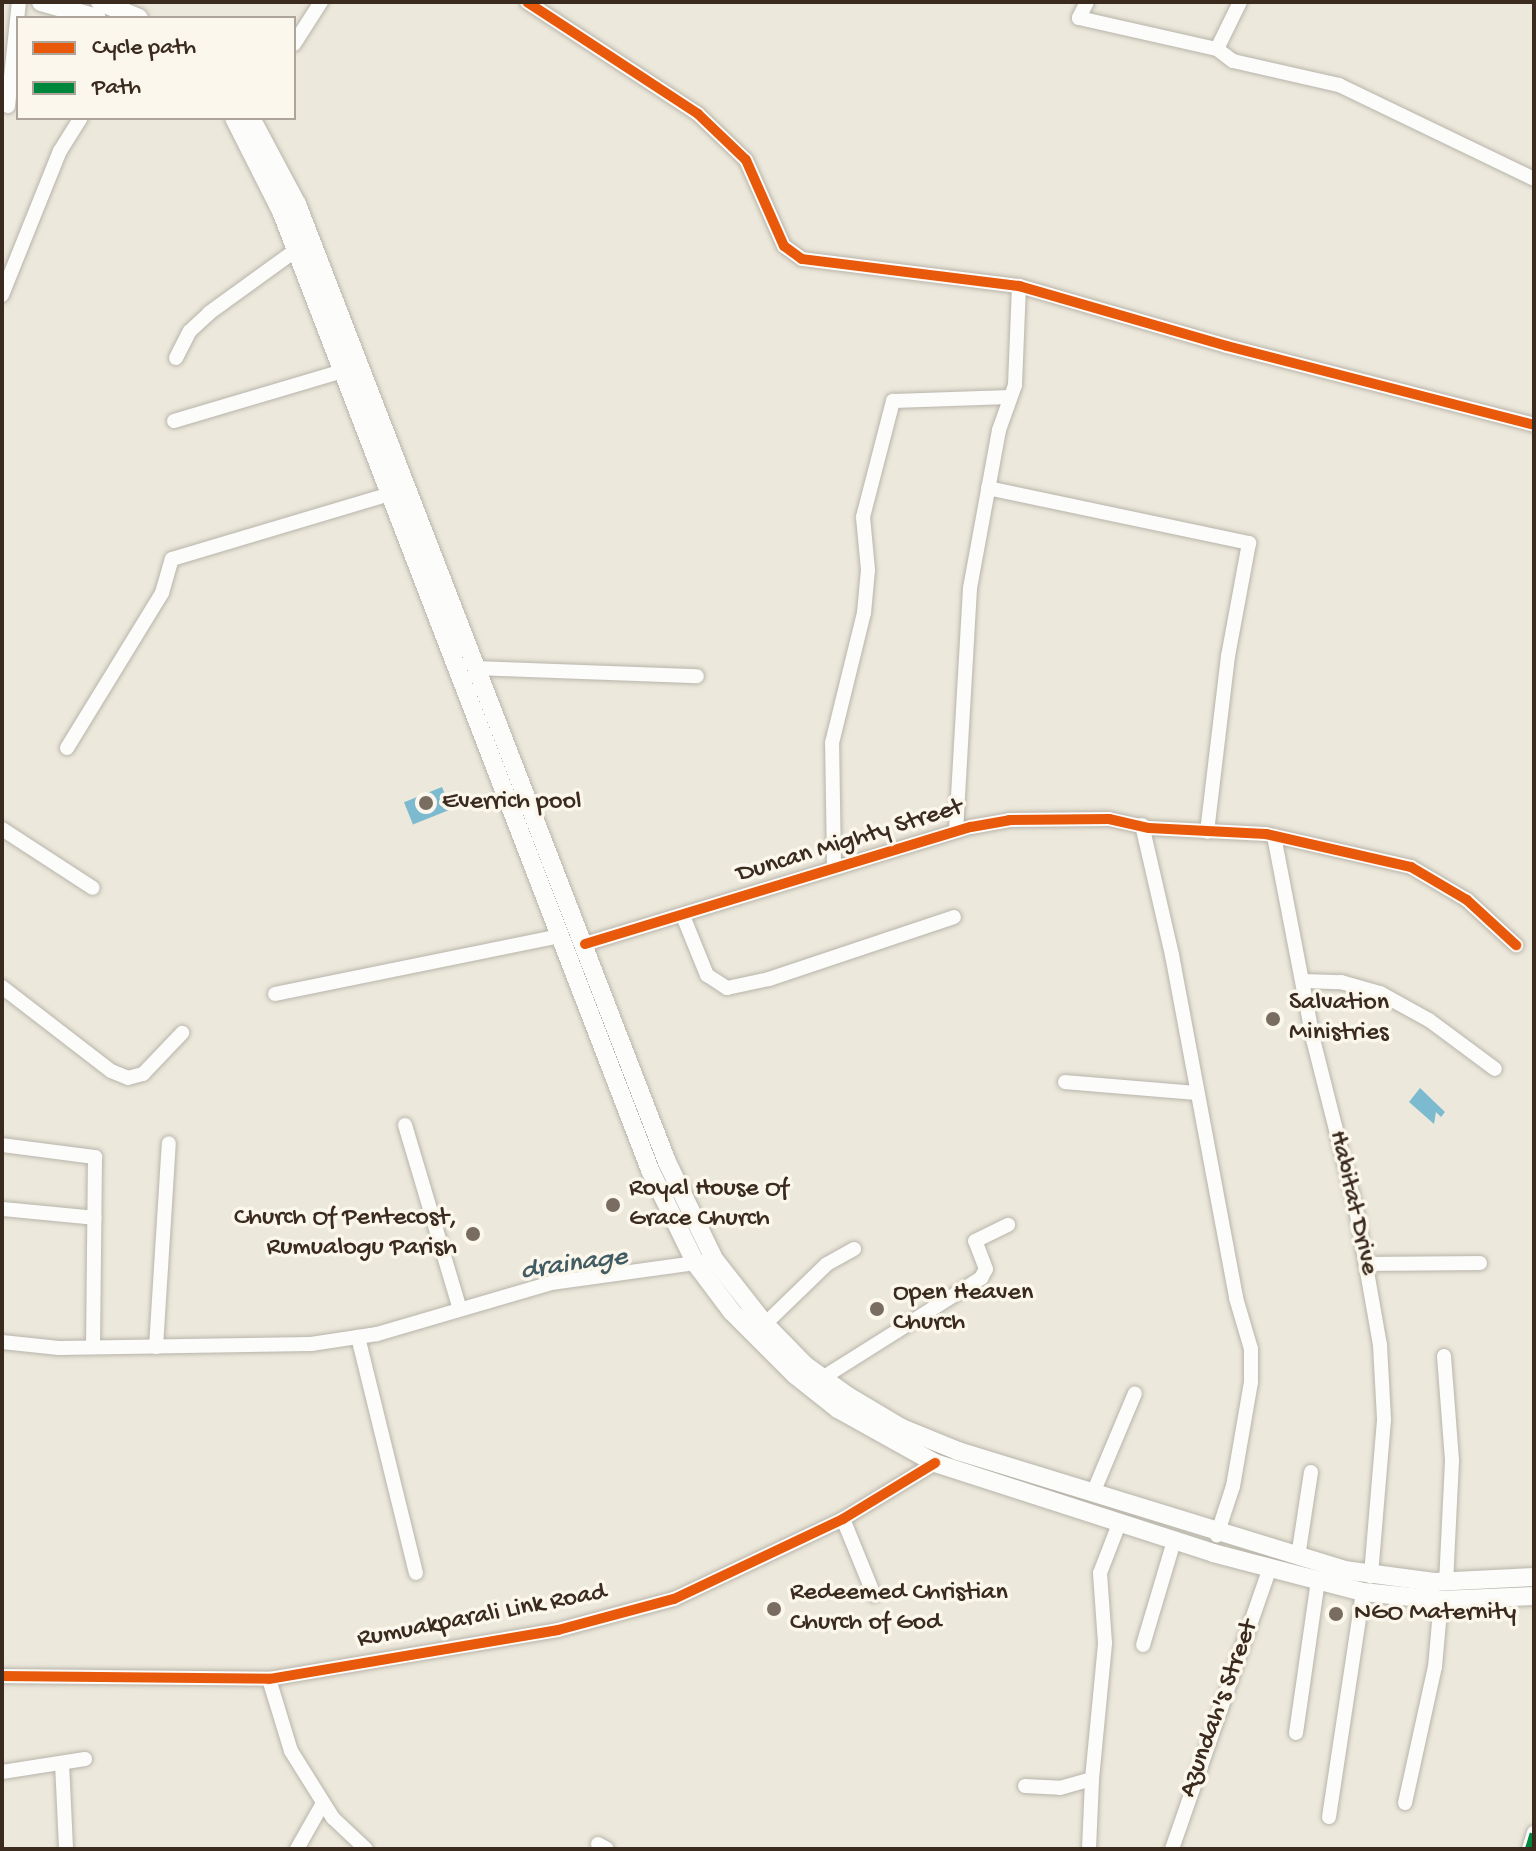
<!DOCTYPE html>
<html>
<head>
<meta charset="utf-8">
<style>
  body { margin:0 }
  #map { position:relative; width:1536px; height:1851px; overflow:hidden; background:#ece8db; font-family:"Gochi Hand",sans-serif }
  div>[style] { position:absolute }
  .water>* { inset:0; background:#7cbacf; transform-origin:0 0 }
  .roads { filter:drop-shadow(0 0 2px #b8b4ab) drop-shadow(0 0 2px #b8b4ab) }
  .street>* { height:14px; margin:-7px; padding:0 7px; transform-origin:7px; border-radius:7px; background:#fcfcfa }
  .secondary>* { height:18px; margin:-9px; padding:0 9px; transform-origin:9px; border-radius:9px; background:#fcfcfa }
  .quiet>* { height:8px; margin-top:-4px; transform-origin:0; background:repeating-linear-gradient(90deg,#00873e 0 16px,transparent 0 24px) }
  .cycleway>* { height:10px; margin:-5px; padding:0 5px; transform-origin:5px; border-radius:5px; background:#e8590c }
  .dots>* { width:22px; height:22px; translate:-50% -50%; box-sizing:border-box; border:4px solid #fbf7ec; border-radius:50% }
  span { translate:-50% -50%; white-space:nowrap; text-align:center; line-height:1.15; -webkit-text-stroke:7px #fbf7ec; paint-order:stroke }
  .poi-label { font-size:26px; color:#3b2a1e }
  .left { translate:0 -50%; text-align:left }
  .right { translate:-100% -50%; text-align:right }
  .street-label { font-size:26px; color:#3b2a1e }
  .water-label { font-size:28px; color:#425c63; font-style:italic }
  .frame { position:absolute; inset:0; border:4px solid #3b2a1e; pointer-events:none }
  .legend { position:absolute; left:16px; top:16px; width:280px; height:104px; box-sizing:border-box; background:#fbf7ec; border:2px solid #aea59a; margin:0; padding:10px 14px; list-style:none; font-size:24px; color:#3b2a1e }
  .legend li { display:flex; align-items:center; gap:16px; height:40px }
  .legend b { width:40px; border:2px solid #aea59a }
</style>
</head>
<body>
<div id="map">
  <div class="water">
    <div style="left:442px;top:787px;width:24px;height:41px;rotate:68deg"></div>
    <div style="clip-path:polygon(1420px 1088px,1445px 1112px,1441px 1117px,1436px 1112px,1434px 1124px,1409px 1102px)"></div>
  </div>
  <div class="roads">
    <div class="street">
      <div style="left:527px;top:2px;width:204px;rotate:33.2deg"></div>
      <div style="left:698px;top:114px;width:66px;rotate:43.8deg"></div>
      <div style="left:746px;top:160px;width:94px;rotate:66.2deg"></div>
      <div style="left:784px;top:246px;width:22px;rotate:36deg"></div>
      <div style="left:802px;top:259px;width:219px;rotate:7.1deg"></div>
      <div style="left:1019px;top:286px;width:216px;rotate:16.1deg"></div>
      <div style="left:1227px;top:346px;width:317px;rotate:14.4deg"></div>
      <div style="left:1087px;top:2px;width:18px;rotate:117deg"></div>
      <div style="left:1079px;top:18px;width:141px;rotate:12.7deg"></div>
      <div style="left:1240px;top:2px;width:52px;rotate:116.1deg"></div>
      <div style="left:1217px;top:49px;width:20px;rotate:37deg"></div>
      <div style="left:1233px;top:61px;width:109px;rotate:12.8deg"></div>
      <div style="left:1339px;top:85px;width:216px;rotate:25.7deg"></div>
      <div style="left:294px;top:44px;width:50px;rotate:-57.3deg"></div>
      <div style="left:8px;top:106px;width:105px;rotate:-84deg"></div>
      <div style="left:2px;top:295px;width:155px;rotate:-68.1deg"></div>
      <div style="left:60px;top:151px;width:39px;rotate:-58deg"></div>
      <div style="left:176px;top:358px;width:30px;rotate:-63deg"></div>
      <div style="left:190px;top:331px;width:26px;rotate:-43deg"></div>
      <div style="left:209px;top:313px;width:107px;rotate:-35.9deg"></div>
      <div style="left:174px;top:421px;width:176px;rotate:-16.5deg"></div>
      <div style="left:988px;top:488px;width:267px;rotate:11.9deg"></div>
      <div style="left:1249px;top:543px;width:115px;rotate:100.5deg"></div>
      <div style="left:1228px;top:656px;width:177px;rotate:96.8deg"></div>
      <div style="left:475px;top:668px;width:222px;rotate:2.1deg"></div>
      <div style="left:67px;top:748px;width:182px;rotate:-58.5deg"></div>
      <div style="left:162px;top:593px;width:35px;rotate:-74deg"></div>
      <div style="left:172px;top:559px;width:227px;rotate:-16.6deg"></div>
      <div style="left:1142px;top:825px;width:133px;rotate:77deg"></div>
      <div style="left:1172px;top:955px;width:349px;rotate:79.4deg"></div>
      <div style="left:1236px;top:1298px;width:53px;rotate:73.6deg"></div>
      <div style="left:1251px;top:1349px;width:33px;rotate:90deg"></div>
      <div style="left:1251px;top:1382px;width:106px;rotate:99.8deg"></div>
      <div style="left:1233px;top:1486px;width:52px;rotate:108.1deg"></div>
      <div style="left:2px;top:829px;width:108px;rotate:33deg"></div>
      <div style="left:956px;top:831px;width:243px;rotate:-86.7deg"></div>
      <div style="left:970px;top:588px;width:161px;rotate:-79.6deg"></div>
      <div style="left:999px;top:430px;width:48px;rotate:-70.4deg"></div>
      <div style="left:1015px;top:385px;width:99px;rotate:-87.7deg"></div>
      <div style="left:1274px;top:836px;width:207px;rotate:79.1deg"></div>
      <div style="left:1313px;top:1039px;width:175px;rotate:75.8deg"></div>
      <div style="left:1356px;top:1209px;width:138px;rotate:80deg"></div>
      <div style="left:1380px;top:1345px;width:75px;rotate:86.9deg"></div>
      <div style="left:1384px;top:1420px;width:157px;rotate:94.8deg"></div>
      <div style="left:834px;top:865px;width:122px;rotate:-90.9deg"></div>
      <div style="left:832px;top:743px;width:134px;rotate:-76.2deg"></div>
      <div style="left:864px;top:613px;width:43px;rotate:-84.7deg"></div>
      <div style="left:868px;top:570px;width:53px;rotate:-95.4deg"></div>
      <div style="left:863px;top:517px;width:120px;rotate:-75.5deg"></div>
      <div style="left:893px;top:401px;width:117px;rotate:-2deg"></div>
      <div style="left:683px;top:916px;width:64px;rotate:67.9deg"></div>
      <div style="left:707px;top:975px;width:24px;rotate:33deg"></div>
      <div style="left:727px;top:988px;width:43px;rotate:-12.1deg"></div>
      <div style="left:769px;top:979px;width:195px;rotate:-18.5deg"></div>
      <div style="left:585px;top:944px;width:403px;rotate:-16.9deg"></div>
      <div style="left:971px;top:827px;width:39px;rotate:-10deg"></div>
      <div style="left:1009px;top:820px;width:100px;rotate:-0.6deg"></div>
      <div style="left:1109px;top:819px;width:41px;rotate:12.7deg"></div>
      <div style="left:1149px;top:828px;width:117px;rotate:2.9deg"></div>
      <div style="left:1266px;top:834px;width:149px;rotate:12.8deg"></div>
      <div style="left:1411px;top:867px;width:65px;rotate:30.5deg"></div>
      <div style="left:1467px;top:900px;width:67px;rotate:42.6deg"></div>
      <div style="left:1303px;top:981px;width:38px;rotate:2deg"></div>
      <div style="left:1341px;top:982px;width:41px;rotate:15.8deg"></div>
      <div style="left:1380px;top:993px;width:56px;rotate:28.9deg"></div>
      <div style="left:1429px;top:1020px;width:82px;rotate:36.6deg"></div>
      <div style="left:2px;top:987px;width:138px;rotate:37.6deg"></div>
      <div style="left:111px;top:1071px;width:18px;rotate:22deg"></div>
      <div style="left:128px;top:1078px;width:16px;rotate:-15deg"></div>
      <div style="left:143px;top:1074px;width:57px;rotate:-46.4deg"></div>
      <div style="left:275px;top:994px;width:292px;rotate:-11.5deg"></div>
      <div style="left:1065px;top:1082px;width:131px;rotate:4.8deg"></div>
      <div style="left:405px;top:1125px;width:192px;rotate:73.4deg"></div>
      <div style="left:2px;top:1145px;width:94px;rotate:7.4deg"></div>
      <div style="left:95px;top:1157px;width:190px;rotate:90.6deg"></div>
      <div style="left:2px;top:1209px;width:93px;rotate:5.5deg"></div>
      <div style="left:1366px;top:1264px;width:114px;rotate:-0.5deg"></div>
      <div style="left:765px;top:1324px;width:86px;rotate:-44.1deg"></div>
      <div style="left:827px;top:1264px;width:31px;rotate:-29deg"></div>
      <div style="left:358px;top:1337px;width:243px;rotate:76.2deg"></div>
      <div style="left:2px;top:1342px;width:57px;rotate:6deg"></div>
      <div style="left:59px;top:1348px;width:252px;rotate:-0.9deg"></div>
      <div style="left:311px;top:1344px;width:67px;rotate:-8.6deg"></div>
      <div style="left:377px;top:1334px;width:181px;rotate:-16.3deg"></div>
      <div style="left:551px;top:1283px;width:153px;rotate:-7.9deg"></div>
      <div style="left:156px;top:1347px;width:204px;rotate:-86.4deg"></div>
      <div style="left:1444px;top:1356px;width:105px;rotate:85.6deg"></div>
      <div style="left:1452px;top:1461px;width:121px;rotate:92.8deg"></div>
      <div style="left:824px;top:1377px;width:186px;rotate:-32.2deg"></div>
      <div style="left:981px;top:1278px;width:10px;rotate:-61deg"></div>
      <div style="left:986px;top:1269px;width:30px;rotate:-111deg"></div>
      <div style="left:975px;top:1241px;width:37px;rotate:-26deg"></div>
      <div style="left:1093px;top:1493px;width:108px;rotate:-67.2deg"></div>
      <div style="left:843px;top:1519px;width:82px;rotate:67.8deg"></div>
      <div style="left:1298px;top:1557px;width:86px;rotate:-81.3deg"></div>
      <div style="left:1143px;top:1645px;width:109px;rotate:-73.4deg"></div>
      <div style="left:2px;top:1676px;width:267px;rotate:0.6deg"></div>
      <div style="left:269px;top:1679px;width:293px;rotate:-9.6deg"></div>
      <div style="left:558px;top:1630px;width:120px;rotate:-15deg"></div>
      <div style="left:674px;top:1599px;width:187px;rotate:-25.3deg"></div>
      <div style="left:843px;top:1519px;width:108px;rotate:-31.3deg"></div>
      <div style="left:269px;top:1679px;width:75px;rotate:73deg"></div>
      <div style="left:291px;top:1751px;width:79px;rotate:57.9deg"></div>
      <div style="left:333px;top:1818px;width:45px;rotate:43.2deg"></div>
      <div style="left:1296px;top:1733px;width:154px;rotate:-81.8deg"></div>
      <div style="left:62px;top:1763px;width:86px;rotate:87.3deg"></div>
      <div style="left:2px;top:1772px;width:84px;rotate:-8.9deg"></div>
      <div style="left:1025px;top:1786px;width:35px;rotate:3deg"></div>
      <div style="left:1060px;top:1788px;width:33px;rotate:-16deg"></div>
      <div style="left:1092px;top:1779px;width:137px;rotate:-84.5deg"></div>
      <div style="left:1105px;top:1643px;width:70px;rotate:-94.1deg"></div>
      <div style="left:1100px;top:1573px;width:53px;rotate:-68.8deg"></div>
      <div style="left:1405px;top:1803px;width:139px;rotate:-77.6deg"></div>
      <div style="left:1435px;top:1667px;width:67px;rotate:-84.9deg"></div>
      <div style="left:1329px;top:1817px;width:228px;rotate:-81.4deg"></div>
      <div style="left:598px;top:1844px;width:10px;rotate:29deg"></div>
      <div style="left:297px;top:1849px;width:53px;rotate:-60.5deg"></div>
      <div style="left:1089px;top:1849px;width:70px;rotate:-87.5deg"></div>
      <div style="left:1172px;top:1849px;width:295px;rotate:-70.8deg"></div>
      <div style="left:1529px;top:1849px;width:17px;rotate:-73deg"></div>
    </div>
    <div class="secondary">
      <div style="left:41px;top:2px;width:58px;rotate:15.9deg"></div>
      <div style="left:100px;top:2px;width:42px;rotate:22.3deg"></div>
      <div style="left:234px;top:118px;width:104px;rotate:63.2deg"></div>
      <div style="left:281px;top:211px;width:1028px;rotate:68.95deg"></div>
      <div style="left:650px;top:1170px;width:105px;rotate:63.9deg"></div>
      <div style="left:696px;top:1264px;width:60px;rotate:53.1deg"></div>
      <div style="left:732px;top:1312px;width:89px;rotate:45deg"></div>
      <div style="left:795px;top:1375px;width:55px;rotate:38.3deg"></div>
      <div style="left:838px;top:1409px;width:111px;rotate:29.1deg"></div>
      <div style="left:935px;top:1463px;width:292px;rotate:17.9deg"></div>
      <div style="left:1213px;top:1553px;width:155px;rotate:14.6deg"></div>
      <div style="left:1363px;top:1592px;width:78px;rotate:5.9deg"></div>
      <div style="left:1441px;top:1600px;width:93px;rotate:-2.5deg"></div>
      <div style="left:251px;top:118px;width:98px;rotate:61.9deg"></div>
      <div style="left:297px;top:204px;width:1027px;rotate:68.88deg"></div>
      <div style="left:667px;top:1162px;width:108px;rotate:64.1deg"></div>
      <div style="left:714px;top:1259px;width:83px;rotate:51.9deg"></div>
      <div style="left:765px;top:1324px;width:57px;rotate:45.7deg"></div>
      <div style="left:805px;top:1365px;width:53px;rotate:35.8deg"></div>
      <div style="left:848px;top:1396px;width:63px;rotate:30.7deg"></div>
      <div style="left:902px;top:1428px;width:61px;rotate:22.3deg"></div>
      <div style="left:958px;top:1451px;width:404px;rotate:17.1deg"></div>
      <div style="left:1344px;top:1570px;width:91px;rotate:7.6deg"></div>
      <div style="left:1434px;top:1582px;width:100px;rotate:-2.9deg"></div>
    </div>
  </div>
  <div class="quiet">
    <div style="left:1529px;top:1849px;width:17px;rotate:-73deg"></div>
  </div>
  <div class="cycleway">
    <div style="left:527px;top:2px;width:204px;rotate:33.2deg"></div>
    <div style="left:698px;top:114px;width:66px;rotate:43.8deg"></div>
    <div style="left:746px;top:160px;width:94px;rotate:66.2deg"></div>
    <div style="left:784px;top:246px;width:22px;rotate:36deg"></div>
    <div style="left:802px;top:259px;width:219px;rotate:7.1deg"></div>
    <div style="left:1019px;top:286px;width:216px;rotate:16.1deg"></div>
    <div style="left:1227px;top:346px;width:317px;rotate:14.4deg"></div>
    <div style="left:585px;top:944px;width:403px;rotate:-16.9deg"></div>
    <div style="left:971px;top:827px;width:39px;rotate:-10deg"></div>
    <div style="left:1009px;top:820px;width:100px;rotate:-0.6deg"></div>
    <div style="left:1109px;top:819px;width:41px;rotate:12.7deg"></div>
    <div style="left:1149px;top:828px;width:117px;rotate:2.9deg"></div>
    <div style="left:1266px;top:834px;width:149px;rotate:12.8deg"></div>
    <div style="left:1411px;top:867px;width:65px;rotate:30.5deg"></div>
    <div style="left:1467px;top:900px;width:67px;rotate:42.6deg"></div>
    <div style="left:2px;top:1676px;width:267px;rotate:0.6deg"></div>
    <div style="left:269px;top:1679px;width:293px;rotate:-9.6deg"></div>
    <div style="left:558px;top:1630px;width:120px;rotate:-15deg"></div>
    <div style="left:674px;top:1599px;width:187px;rotate:-25.3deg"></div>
    <div style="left:843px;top:1519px;width:108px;rotate:-31.3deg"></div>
  </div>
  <div class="dots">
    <div style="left:426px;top:803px;background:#796c60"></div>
    <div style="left:1273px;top:1019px;background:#796c60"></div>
    <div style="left:613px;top:1205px;background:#796c60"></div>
    <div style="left:473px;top:1234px;background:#796c60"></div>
    <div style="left:877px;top:1309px;background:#796c60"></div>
    <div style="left:774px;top:1609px;background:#796c60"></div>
    <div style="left:1336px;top:1614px;background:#796c60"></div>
  </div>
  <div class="poi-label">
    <span class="left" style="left:442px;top:803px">Everrich pool</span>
    <span class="left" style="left:1289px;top:1019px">Salvation<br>Ministries</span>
    <span class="left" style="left:629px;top:1205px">Royal House Of<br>Grace Church</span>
    <span class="right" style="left:457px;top:1234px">Church Of Pentecost,<br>Rumualogu Parish</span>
    <span class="left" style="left:893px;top:1309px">Open Heaven<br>Church</span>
    <span class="left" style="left:790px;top:1609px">Redeemed Christian<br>Church of God</span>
    <span class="left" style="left:1354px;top:1614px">NGO Maternity</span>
  </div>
  <div class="street-label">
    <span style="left:850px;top:842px;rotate:-17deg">Duncan Mighty Street</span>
    <span style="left:1352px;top:1203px;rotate:77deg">Habitat Drive</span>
    <span style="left:482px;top:1617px;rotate:-11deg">Rumuakparali Link Road</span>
    <span style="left:1220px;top:1709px;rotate:-70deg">Azundah's Street</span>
  </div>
  <div class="water-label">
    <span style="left:574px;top:1265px;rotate:-8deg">drainage</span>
  </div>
  <div class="frame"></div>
  <ul class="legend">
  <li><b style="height:10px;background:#e8590c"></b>Cycle path</li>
  <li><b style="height:10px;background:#00873e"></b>Path</li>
  </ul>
</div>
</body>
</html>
